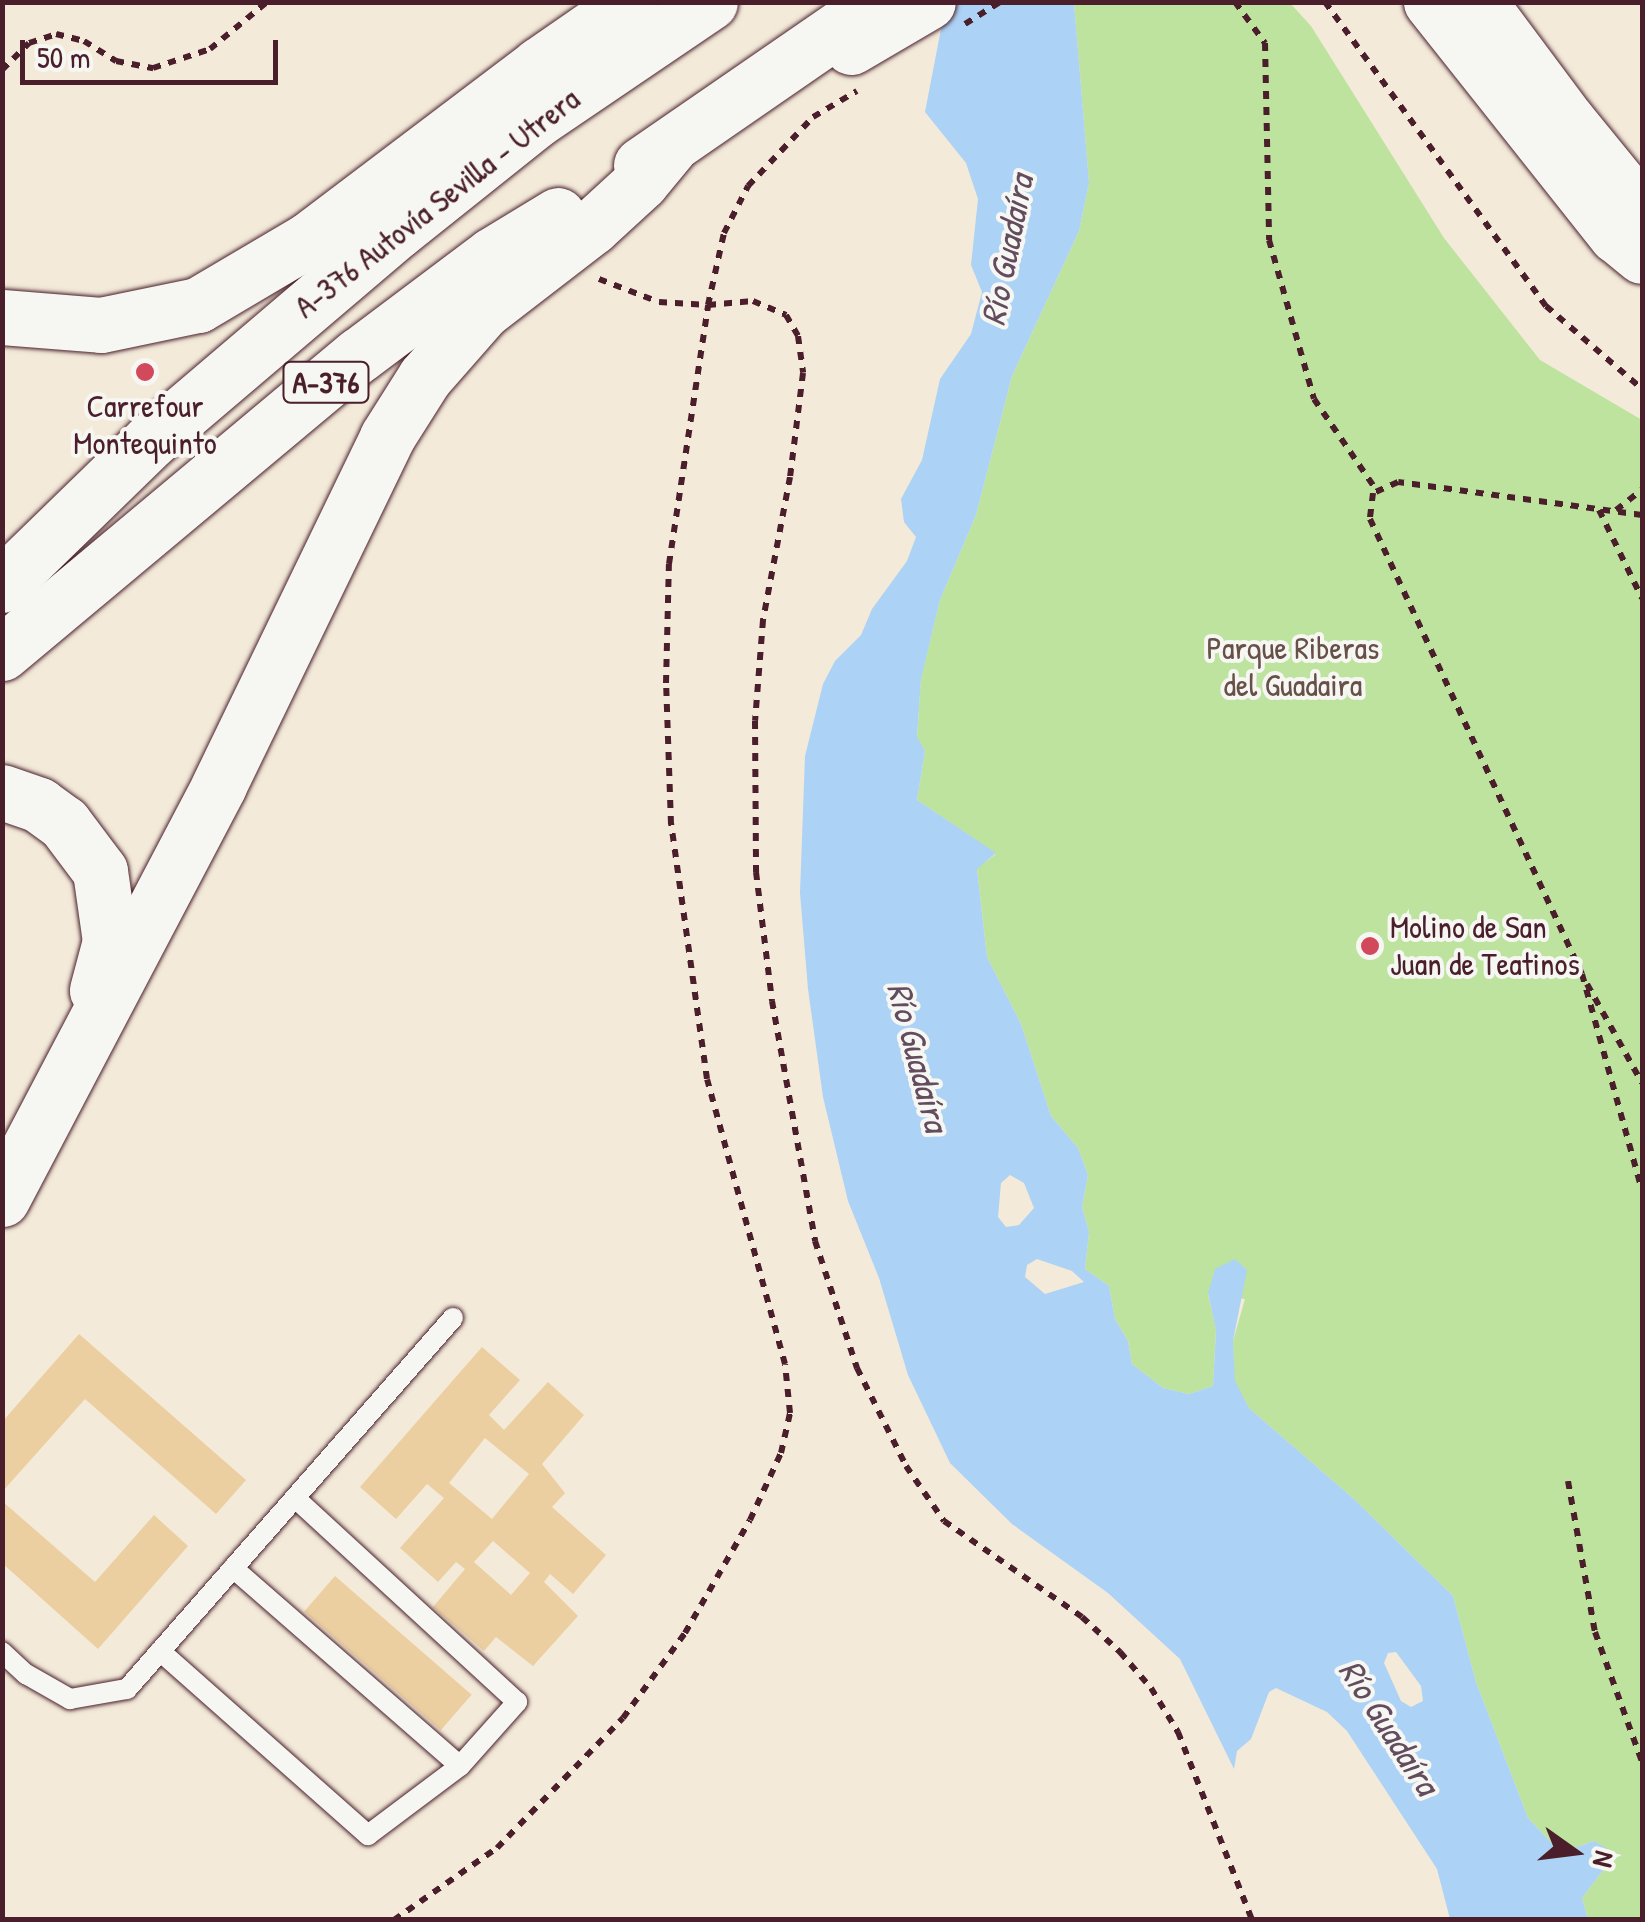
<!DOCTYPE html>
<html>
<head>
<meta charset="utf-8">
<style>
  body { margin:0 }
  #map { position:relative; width:1645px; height:1922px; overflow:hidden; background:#f3ead9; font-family:"Patrick Hand",sans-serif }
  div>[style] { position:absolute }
  .green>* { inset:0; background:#bde39e }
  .water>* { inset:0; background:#acd2f5 }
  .building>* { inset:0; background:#eccfa0; transform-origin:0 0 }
  .path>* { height:6px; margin-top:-3px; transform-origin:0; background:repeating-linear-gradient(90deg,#4a1f2b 0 8px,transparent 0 16px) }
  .roads { filter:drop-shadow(0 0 2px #4a1f2b) drop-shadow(0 0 2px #4a1f2b) }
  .lane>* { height:20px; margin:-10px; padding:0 10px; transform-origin:10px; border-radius:10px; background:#f6f6f2 }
  .primary>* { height:55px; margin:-27.5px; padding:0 27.5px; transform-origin:27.5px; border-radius:27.5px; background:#f6f6f2 }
  .highway>* { height:55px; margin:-27.5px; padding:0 27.5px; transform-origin:27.5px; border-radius:27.5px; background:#f6f6f2 }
  .dots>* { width:28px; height:28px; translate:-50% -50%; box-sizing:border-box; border:5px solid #f6f6f2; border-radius:50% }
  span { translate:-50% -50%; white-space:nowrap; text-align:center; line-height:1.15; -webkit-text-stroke:8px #f6f6f2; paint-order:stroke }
  .shield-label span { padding:2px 8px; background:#f6f6f2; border:2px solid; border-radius:8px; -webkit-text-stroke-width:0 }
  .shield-label { font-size:30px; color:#4a1f2b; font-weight:700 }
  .street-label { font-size:32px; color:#4a1f2b }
  .poi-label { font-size:32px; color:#4a1f2b }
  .left { translate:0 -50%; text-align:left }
  .park-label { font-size:32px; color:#675048 }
  .water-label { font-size:35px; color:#624c5e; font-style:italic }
  .frame { position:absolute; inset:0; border:5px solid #4a1f2b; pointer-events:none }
  .north { position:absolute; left:1525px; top:1802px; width:100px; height:100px; -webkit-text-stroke:8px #f6f6f2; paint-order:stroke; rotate:104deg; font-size:28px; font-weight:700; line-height:40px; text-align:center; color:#4a1f2b }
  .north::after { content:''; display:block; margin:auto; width:35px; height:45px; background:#4a1f2b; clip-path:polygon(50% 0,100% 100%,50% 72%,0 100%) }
  .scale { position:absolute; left:20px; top:40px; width:258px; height:45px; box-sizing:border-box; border:5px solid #4a1f2b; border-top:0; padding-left:12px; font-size:30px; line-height:35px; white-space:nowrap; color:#4a1f2b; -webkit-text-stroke:8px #f6f6f2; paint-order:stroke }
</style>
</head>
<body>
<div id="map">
  <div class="green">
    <div style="clip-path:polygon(1074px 3px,1290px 3px,1311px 26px,1444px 238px,1540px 360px,1642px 420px,1642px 1919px,1588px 1919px,1582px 1898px,1610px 1861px,1594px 1841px,1561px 1853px,1528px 1818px,1476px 1682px,1453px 1596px,1355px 1500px,1249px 1408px,1234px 1381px,1233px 1341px,1245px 1299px,1208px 1294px,1216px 1329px,1213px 1386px,1189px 1394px,1163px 1388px,1132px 1364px,1128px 1341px,1115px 1319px,1109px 1286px,1085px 1269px,1089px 1232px,1082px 1207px,1088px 1175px,1078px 1148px,1051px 1116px,1021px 1024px,987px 957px,977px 868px,996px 854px,917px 800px,925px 751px,917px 738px,921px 678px,940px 600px,976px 515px,1012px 376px,1079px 231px,1089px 183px)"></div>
  </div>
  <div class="water">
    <div style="clip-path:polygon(evenodd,946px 3px,1074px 3px,1089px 183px,1079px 231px,1012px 376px,976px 515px,940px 600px,921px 679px,917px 737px,925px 751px,917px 800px,996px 853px,977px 869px,987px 957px,1021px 1024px,1051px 1116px,1078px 1148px,1088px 1175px,1082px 1207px,1089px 1232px,1085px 1269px,1109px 1286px,1115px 1319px,1128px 1341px,1132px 1364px,1163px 1388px,1189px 1394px,1213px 1386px,1216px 1330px,1208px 1293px,1215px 1269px,1235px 1259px,1247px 1270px,1233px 1341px,1235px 1381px,1249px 1408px,1355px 1500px,1453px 1596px,1476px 1682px,1528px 1818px,1561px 1853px,1594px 1841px,1608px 1849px,1610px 1861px,1582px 1898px,1588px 1919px,1450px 1919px,1437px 1869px,1347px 1731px,1327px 1712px,1276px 1688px,1269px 1692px,1251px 1739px,1237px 1751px,1234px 1769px,1180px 1659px,1108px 1593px,1012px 1524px,950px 1463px,908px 1375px,879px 1278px,848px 1201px,823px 1097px,808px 989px,800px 893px,805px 756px,823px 684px,835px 661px,861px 635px,872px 609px,907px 561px,916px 537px,904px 522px,901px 499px,922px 460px,940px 379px,971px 334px,982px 292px,971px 265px,978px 199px,966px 163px,925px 112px,946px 3px,1010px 1175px,1024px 1183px,1034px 1208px,1019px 1225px,1006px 1227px,998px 1217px,1001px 1183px,1010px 1175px,946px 3px,1037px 1259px,1072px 1271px,1084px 1282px,1045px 1294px,1025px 1277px,1027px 1265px,1037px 1259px,946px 3px,1396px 1652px,1421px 1686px,1423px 1701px,1411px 1707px,1401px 1701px,1384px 1663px,1388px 1653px,1396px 1652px)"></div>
  </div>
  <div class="building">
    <div style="clip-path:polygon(79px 1334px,246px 1480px,216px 1514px,85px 1399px,2px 1492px,2px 1422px)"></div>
    <div style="clip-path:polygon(evenodd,482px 1347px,520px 1380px,489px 1415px,504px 1430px,548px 1382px,584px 1415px,542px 1464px,565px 1493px,552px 1507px,606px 1555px,573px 1594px,550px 1574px,544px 1582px,578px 1616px,533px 1666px,496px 1637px,484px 1651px,433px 1607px,465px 1569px,456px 1562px,438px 1582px,400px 1548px,444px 1498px,427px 1484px,396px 1519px,360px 1487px,482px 1347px,485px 1438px,529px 1474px,492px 1519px,449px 1483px,485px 1438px,482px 1347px,493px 1541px,530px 1573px,511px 1595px,474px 1562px,493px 1541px)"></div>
    <div style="clip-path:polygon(2px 1501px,95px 1582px,154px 1515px,188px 1546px,98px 1649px,2px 1563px)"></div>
    <div style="left:335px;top:1576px;width:181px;height:47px;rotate:41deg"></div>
  </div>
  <div class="path">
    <div style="left:1235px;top:2px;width:51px;rotate:53.8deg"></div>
    <div style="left:1265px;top:43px;width:197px;rotate:88.8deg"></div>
    <div style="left:1269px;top:240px;width:165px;rotate:74.2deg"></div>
    <div style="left:1314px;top:399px;width:112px;rotate:55.6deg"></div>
    <div style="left:1325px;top:2px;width:376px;rotate:54deg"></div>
    <div style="left:1546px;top:306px;width:127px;rotate:40.8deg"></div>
    <div style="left:965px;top:24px;width:41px;rotate:-32.2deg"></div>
    <div style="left:2px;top:70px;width:38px;rotate:-45deg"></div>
    <div style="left:29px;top:43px;width:28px;rotate:-18deg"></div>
    <div style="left:56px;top:34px;width:29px;rotate:14deg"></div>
    <div style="left:84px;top:41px;width:38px;rotate:32deg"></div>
    <div style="left:116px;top:61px;width:38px;rotate:11deg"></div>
    <div style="left:153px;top:68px;width:60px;rotate:-18.4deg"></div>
    <div style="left:210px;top:49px;width:74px;rotate:-39.5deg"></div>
    <div style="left:599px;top:279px;width:64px;rotate:21deg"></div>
    <div style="left:659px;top:302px;width:49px;rotate:3.5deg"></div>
    <div style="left:708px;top:305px;width:45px;rotate:-5.1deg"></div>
    <div style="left:753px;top:301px;width:36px;rotate:23deg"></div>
    <div style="left:786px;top:315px;width:24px;rotate:60deg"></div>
    <div style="left:798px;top:336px;width:37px;rotate:82deg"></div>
    <div style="left:803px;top:373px;width:105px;rotate:97.1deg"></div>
    <div style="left:790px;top:477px;width:146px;rotate:100.7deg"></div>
    <div style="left:763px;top:620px;width:101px;rotate:94.5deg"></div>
    <div style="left:755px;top:721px;width:151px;rotate:89.6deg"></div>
    <div style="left:756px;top:872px;width:130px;rotate:82.9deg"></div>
    <div style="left:772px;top:1001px;width:244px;rotate:79.8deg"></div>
    <div style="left:815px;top:1241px;width:134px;rotate:71.7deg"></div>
    <div style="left:857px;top:1368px;width:110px;rotate:63.4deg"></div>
    <div style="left:906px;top:1466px;width:67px;rotate:55.4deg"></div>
    <div style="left:944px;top:1521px;width:168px;rotate:34.8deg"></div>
    <div style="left:1082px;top:1617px;width:52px;rotate:42.6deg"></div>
    <div style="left:1120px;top:1652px;width:48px;rotate:49.3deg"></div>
    <div style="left:1151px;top:1688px;width:52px;rotate:58.5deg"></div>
    <div style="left:1178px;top:1732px;width:202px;rotate:68.5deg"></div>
    <div style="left:1599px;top:510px;width:98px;rotate:64deg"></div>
    <div style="left:1616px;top:510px;width:33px;rotate:-38deg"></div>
    <div style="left:1642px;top:515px;width:246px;rotate:-172.3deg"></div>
    <div style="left:1398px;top:482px;width:27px;rotate:156deg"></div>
    <div style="left:1373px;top:493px;width:26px;rotate:97deg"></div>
    <div style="left:1370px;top:519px;width:502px;rotate:65.02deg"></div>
    <div style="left:1582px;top:974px;width:224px;rotate:74.5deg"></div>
    <div style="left:1587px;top:984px;width:113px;rotate:60.9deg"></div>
    <div style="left:1568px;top:1481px;width:153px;rotate:79.9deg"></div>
    <div style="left:1595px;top:1632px;width:138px;rotate:70.1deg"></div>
    <div style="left:394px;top:1920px;width:126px;rotate:-35deg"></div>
    <div style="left:497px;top:1848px;width:181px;rotate:-45.9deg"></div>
    <div style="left:623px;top:1718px;width:105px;rotate:-53.9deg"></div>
    <div style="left:685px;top:1633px;width:130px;rotate:-60.1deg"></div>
    <div style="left:750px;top:1520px;width:74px;rotate:-65.2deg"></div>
    <div style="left:781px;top:1453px;width:41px;rotate:-77.3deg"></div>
    <div style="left:790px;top:1413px;width:49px;rotate:-95.8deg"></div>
    <div style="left:785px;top:1364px;width:295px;rotate:-105.3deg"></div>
    <div style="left:707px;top:1079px;width:258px;rotate:-98deg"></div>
    <div style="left:671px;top:824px;width:141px;rotate:-92deg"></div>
    <div style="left:666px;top:683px;width:119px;rotate:-88.6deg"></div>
    <div style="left:669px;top:564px;width:262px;rotate:-81.4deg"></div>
    <div style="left:708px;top:305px;width:74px;rotate:-77.5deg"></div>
    <div style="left:724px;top:233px;width:53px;rotate:-62.9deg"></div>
    <div style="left:748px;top:186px;width:95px;rotate:-46.7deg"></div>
    <div style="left:813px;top:117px;width:51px;rotate:-30.6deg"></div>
  </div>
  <div class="roads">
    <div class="lane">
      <div style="left:233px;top:1568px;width:301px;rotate:41.1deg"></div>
      <div style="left:460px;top:1766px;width:86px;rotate:-48.3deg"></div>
      <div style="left:517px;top:1702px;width:301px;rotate:-137.4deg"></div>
      <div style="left:160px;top:1651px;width:278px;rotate:41.5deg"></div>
      <div style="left:368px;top:1835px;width:115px;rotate:-36.9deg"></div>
      <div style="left:2px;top:1652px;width:33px;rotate:43deg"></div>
      <div style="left:26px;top:1674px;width:51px;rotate:29.6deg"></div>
      <div style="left:70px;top:1699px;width:58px;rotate:-10deg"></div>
      <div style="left:127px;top:1689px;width:494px;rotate:-48.7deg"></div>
    </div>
    <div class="primary">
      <div style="left:1479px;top:2px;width:147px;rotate:53.3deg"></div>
      <div style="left:1567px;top:120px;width:119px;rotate:50.8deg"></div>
      <div style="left:851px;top:47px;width:89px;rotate:-30.3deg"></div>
      <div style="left:641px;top:165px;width:287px;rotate:-34.6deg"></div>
      <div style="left:2px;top:317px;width:99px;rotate:4.6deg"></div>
      <div style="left:101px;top:325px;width:99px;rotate:-11.7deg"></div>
      <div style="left:198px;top:305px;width:128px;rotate:-30.6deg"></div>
      <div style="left:308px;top:240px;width:290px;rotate:-37.1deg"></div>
      <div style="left:539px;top:65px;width:111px;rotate:-34.7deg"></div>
      <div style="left:2px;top:585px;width:206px;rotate:-44.2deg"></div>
      <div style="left:150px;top:441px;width:324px;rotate:-40.4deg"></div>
      <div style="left:397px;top:231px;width:178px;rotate:-38.6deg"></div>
      <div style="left:536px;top:120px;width:210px;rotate:-34.1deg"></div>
      <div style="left:2px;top:653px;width:465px;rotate:-39.9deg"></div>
      <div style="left:359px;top:355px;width:166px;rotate:-36.9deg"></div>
      <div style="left:492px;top:255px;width:77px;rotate:-31.2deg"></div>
      <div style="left:2px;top:792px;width:39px;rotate:19deg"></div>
      <div style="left:39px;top:805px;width:31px;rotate:36deg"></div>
      <div style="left:64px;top:823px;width:60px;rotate:53.1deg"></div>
      <div style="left:100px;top:871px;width:71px;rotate:81.9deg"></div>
      <div style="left:110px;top:941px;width:51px;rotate:104.9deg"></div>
      <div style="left:2px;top:1199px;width:467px;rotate:-62.3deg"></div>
      <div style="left:219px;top:785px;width:386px;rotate:-64.2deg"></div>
      <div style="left:387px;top:437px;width:71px;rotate:-57.7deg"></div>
      <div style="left:425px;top:377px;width:88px;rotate:-48.7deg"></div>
      <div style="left:483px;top:311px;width:138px;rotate:-37.6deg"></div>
      <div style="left:592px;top:227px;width:67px;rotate:-42.6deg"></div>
      <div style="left:641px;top:182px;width:45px;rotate:-50.4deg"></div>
    </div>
    <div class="highway">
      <div style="left:1431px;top:2px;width:298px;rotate:51.6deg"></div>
      <div style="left:1616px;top:235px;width:33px;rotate:39deg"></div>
    </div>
  </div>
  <div class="dots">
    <div style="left:145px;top:372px;background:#d1495b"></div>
    <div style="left:1370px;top:946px;background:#d1495b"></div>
  </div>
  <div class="shield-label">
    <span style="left:326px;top:382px">A-376</span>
  </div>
  <div class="street-label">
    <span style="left:437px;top:203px;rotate:-38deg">A-376 Autovía Sevilla - Utrera</span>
  </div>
  <div class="poi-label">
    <span style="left:145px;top:425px">Carrefour<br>Montequinto</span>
    <span class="left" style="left:1390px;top:946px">Molino de San<br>Juan de Teatinos</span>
  </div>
  <div class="park-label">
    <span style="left:1293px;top:667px">Parque Riberas<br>del Guadaira</span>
  </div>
  <div class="water-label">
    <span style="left:1007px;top:250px;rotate:-79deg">Río Guadaíra</span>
    <span style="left:918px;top:1057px;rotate:75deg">Río Guadaíra</span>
    <span style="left:1389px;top:1727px;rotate:57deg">Río Guadaíra</span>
  </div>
  <div class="frame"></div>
  <div class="north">N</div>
  <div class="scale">50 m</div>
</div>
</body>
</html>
